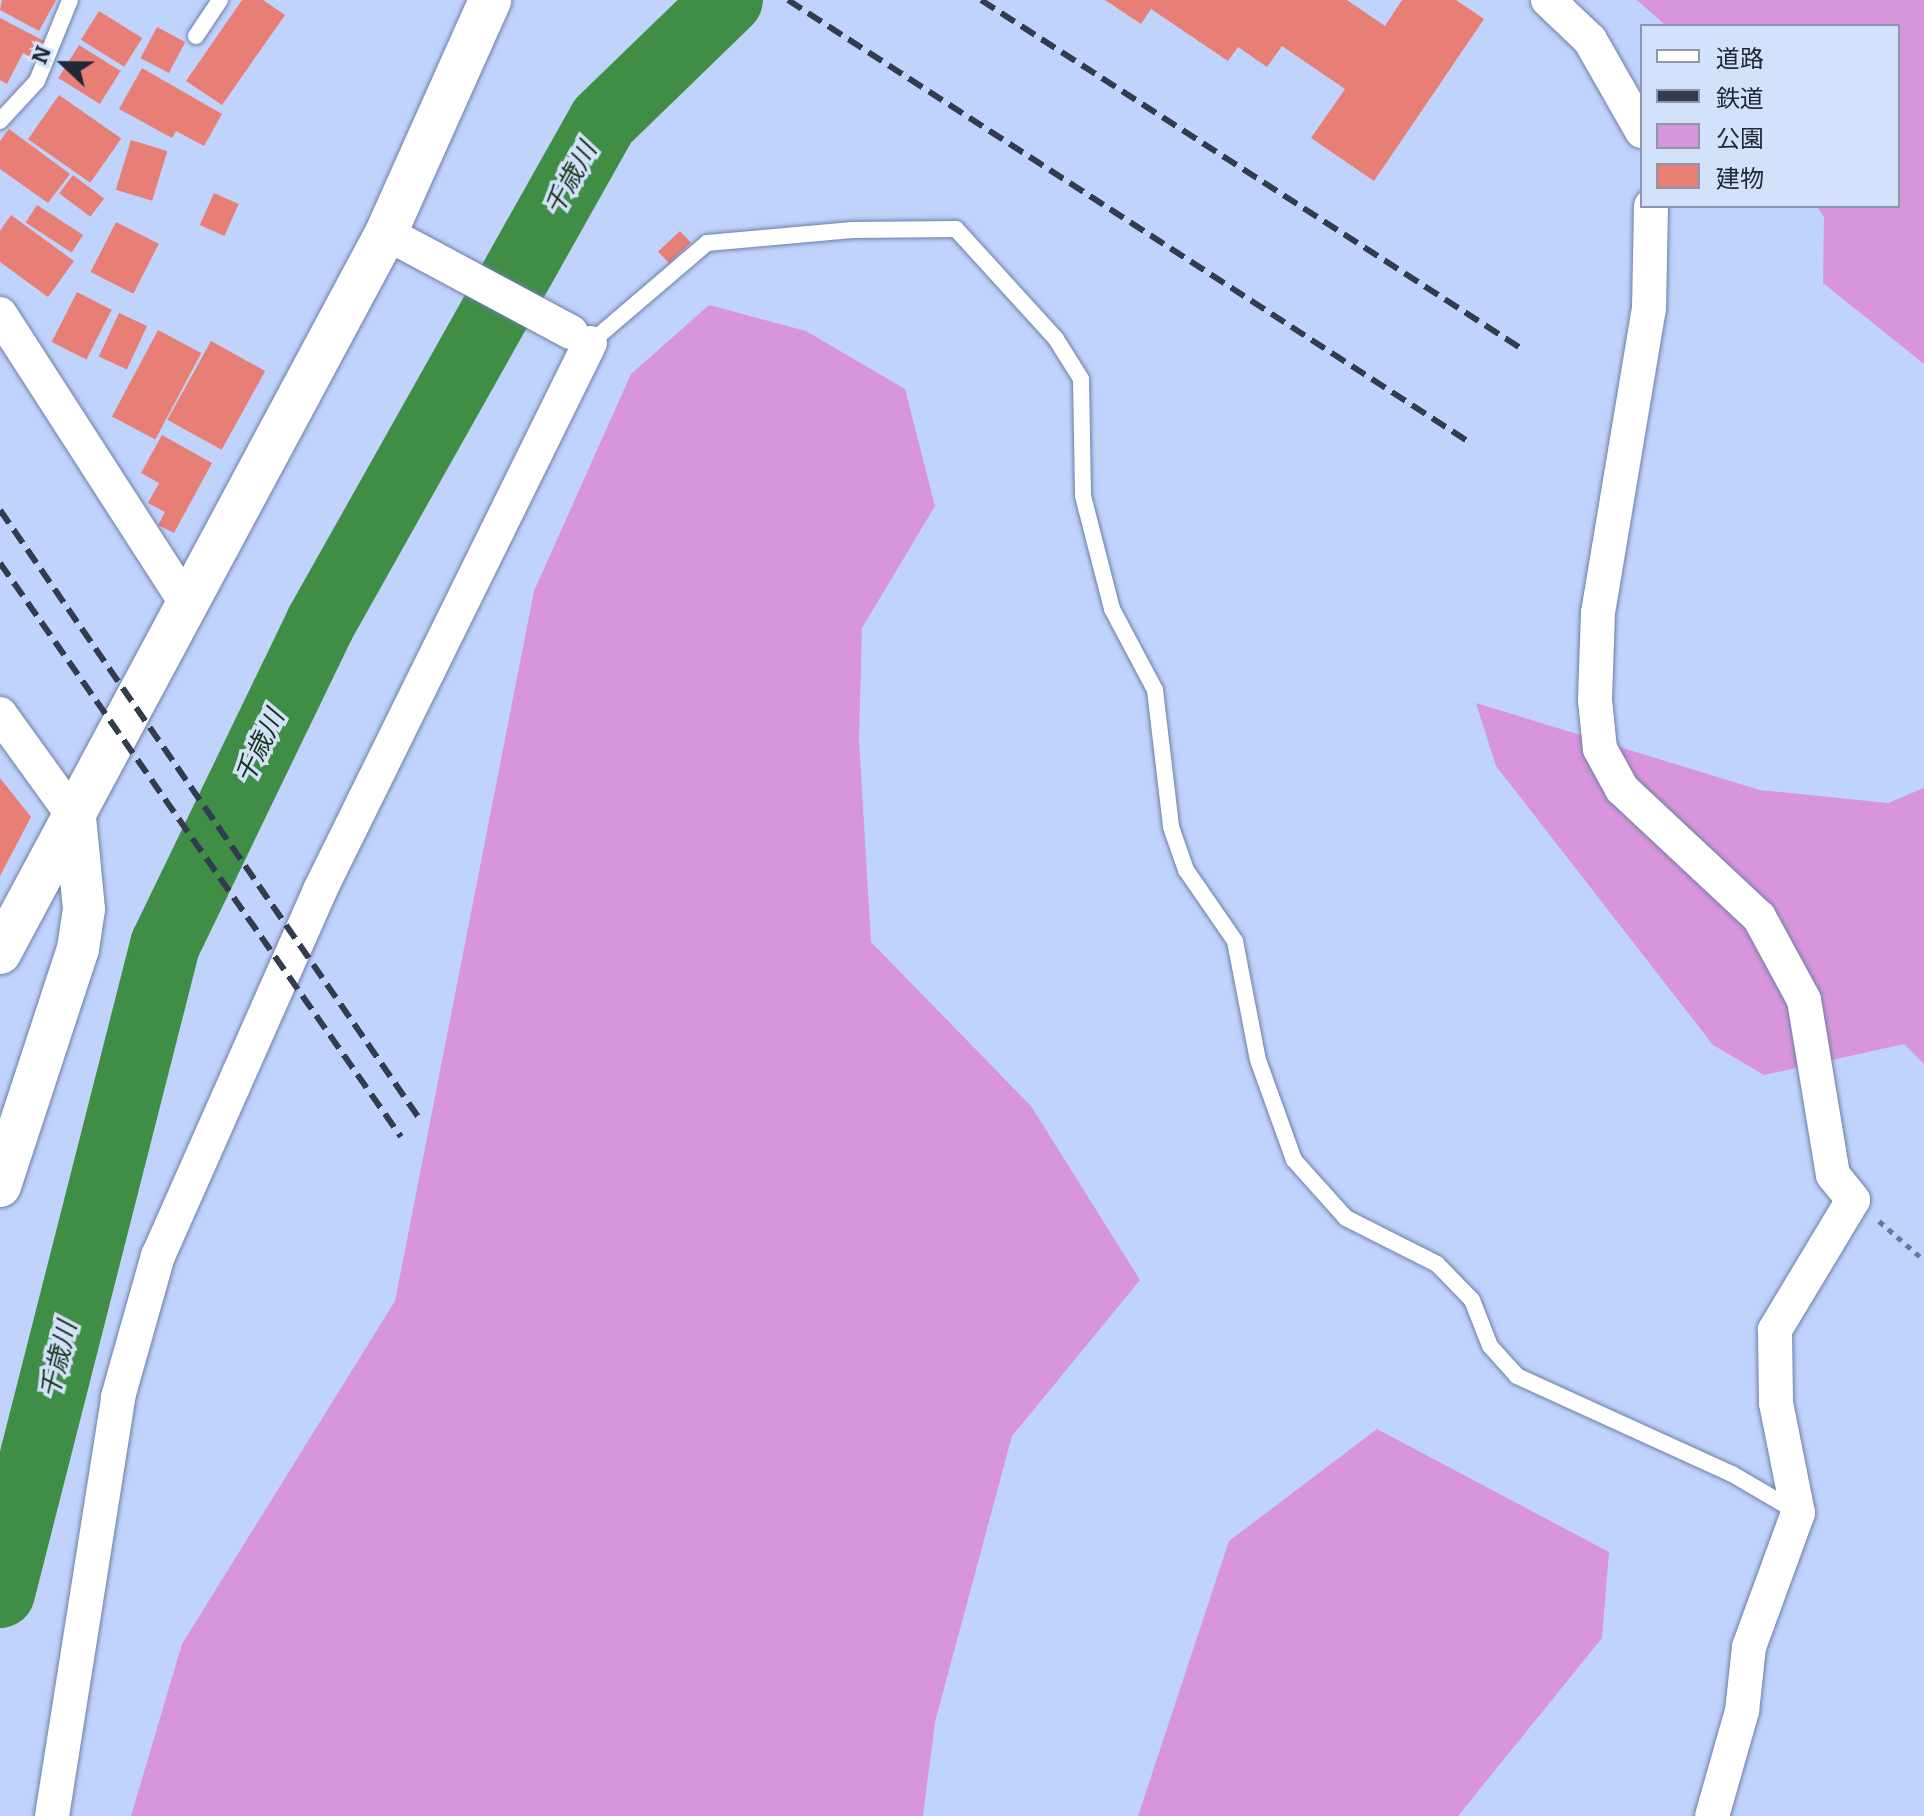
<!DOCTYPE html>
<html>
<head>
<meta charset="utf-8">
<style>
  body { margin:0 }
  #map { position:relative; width:1924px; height:1816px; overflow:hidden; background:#c0d3fd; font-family:Bitter,"Noto Sans JP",serif }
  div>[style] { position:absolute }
  .green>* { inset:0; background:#d995dc }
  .river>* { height:70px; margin:-35px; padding:0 35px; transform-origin:35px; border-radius:35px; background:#408e46 }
  .building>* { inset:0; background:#e87f77; transform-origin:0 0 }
  .path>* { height:5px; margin-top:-2.5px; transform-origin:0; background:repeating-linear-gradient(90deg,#6c7995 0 6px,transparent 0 12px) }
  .roads { filter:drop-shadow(0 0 2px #6d7fa5) drop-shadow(0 0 2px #6d7fa5) }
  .service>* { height:16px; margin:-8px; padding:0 8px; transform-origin:8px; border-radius:8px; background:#fff }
  .minor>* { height:34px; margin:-17px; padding:0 17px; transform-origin:17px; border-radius:17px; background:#fff }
  .tertiary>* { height:42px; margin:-21px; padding:0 21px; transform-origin:21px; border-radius:21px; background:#fff }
  .rail>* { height:6px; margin-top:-3px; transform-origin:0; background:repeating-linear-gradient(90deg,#333c4e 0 16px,transparent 0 24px) }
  span { translate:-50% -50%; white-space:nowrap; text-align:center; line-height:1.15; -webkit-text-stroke:7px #d4e1fa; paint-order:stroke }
  .water-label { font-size:26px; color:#133316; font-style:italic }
  .legend { position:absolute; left:1640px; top:24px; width:260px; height:184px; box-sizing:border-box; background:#d4e1fa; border:2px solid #8c97ac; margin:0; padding:10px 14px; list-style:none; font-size:24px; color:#202837 }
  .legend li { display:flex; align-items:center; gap:16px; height:40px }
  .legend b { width:40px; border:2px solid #8c97ac }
  .north { position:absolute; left:24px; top:24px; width:80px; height:80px; -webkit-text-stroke:6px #d4e1fa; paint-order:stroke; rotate:292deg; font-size:22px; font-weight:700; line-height:32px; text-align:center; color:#202837 }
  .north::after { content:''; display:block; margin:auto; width:28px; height:36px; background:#202837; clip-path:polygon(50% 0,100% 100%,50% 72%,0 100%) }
</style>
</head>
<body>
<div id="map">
  <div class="green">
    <div style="clip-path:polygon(1637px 0,1924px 0,1924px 364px,1823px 283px,1824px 217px,1817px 206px,1898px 206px,1898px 26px,1666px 26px)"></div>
    <div style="clip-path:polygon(709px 305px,806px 331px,905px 389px,935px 506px,862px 628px,859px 739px,871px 942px,1031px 1106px,1140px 1280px,1012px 1436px,935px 1722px,923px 1816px,131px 1816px,182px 1644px,395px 1301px,534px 591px,631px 374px)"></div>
    <div style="clip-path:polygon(1476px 703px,1760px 790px,1888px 803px,1924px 788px,1924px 1064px,1904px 1044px,1764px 1075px,1713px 1045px,1496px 766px)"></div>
    <div style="clip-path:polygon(1377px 1429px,1609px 1552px,1602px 1638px,1458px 1816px,1138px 1816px,1229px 1541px)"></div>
  </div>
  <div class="river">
    <div style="left:0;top:1593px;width:669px;rotate:-75.71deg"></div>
    <div style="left:165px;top:945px;width:356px;rotate:-64.2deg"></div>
    <div style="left:320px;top:624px;width:577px;rotate:-60.64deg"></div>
    <div style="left:603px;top:121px;width:174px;rotate:-44.1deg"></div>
  </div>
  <div class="building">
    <div style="clip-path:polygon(2px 0,56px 0,39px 31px,0 10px)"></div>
    <div style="clip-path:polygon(242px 0,263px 0,285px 15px,222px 105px,186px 81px)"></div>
    <div style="clip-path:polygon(1105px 0,1347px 0,1385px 26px,1402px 0,1456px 0,1484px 19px,1374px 181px,1311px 138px,1345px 89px,1282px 46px,1267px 67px,1238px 47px,1228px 61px,1151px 9px,1141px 24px)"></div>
    <div style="left:99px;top:11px;width:51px;height:34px;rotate:32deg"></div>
    <div style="clip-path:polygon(0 18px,46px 42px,37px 60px,23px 53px,7px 84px,0 80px)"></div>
    <div style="left:157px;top:27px;width:32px;height:35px;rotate:28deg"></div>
    <div style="left:79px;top:45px;width:49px;height:39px;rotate:32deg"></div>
    <div style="clip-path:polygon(142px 68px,222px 114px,204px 146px,176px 131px,172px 138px,119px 109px)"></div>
    <div style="left:59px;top:95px;width:76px;height:54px;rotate:35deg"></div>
    <div style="clip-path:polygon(9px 129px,70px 174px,48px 203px,0 169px,0 141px)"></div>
    <div style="left:131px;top:140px;width:38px;height:52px;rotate:17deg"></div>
    <div style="left:73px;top:175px;width:39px;height:23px;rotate:37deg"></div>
    <div style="left:214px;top:193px;width:27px;height:35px;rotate:24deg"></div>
    <div style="left:37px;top:205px;width:55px;height:21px;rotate:33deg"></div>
    <div style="clip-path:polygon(11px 215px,74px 261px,48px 297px,0 262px,0 231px)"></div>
    <div style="left:116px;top:222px;width:48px;height:56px;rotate:27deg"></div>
    <div style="left:680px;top:231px;width:16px;height:30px;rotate:47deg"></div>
    <div style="left:77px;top:292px;width:39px;height:56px;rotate:27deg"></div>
    <div style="left:119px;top:313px;width:31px;height:48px;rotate:25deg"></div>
    <div style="left:158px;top:330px;width:49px;height:98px;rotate:28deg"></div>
    <div style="left:211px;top:341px;width:62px;height:90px;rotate:29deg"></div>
    <div style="clip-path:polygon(162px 435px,212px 463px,174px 533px,158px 525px,165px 512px,148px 503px,159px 483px,141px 473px)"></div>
    <div style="clip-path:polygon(0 778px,31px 817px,0 876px)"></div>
  </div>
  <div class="path">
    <div style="left:1879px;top:1221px;width:60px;rotate:40.9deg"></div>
  </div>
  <div class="roads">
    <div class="service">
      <div style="left:196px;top:36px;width:43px;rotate:-56.3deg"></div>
      <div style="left:0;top:121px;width:54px;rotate:-47.2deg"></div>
      <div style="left:37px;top:81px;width:87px;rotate:-67.8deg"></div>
      <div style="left:587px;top:341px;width:4px;rotate:34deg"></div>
      <div style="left:590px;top:343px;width:154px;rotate:-40.5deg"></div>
      <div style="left:707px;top:243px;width:146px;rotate:-5.1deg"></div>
      <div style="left:852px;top:230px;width:104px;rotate:-0.6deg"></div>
      <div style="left:956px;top:229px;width:149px;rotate:47.7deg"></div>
      <div style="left:1056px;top:339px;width:47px;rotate:58deg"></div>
      <div style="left:1081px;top:379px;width:117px;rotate:89deg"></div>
      <div style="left:1083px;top:496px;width:117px;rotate:75.6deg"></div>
      <div style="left:1112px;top:609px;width:92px;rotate:62deg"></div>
      <div style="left:1155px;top:690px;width:138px;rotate:83.3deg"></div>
      <div style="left:1171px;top:827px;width:46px;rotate:70.8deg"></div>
      <div style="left:1186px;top:870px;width:86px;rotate:55.4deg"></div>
      <div style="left:1235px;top:941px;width:121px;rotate:79.1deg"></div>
      <div style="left:1258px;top:1060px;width:106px;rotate:70.2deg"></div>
      <div style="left:1294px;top:1160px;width:78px;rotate:48.1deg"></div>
      <div style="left:1346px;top:1218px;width:102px;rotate:26.8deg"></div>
      <div style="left:1437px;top:1264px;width:50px;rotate:45.8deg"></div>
      <div style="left:1472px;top:1300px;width:49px;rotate:68.6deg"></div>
      <div style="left:1490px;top:1346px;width:40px;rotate:48deg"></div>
      <div style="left:1517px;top:1376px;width:236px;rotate:24.5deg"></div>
      <div style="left:1732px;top:1474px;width:75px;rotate:30.3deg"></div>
    </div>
    <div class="minor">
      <div style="left:1548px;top:0;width:58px;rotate:43.6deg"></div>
      <div style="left:1590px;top:40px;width:105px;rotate:60.3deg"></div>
      <div style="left:1651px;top:206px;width:102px;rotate:91.1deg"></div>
      <div style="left:1649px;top:308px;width:309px;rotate:99.5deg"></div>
      <div style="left:1598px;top:613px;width:87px;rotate:92deg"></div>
      <div style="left:1595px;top:700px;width:49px;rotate:84.2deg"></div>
      <div style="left:1600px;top:749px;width:46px;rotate:61.2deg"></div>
      <div style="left:1622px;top:789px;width:187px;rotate:43.1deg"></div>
      <div style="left:1759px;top:917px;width:94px;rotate:61.5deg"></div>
      <div style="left:1804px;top:1000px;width:177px;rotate:80.6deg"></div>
      <div style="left:1833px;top:1175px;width:32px;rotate:51deg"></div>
      <div style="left:1853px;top:1200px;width:152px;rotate:121deg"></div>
      <div style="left:1775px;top:1330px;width:73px;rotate:89.2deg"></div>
      <div style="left:1776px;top:1403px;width:112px;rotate:78.7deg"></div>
      <div style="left:1798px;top:1513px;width:143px;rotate:110.1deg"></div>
      <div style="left:1749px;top:1647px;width:64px;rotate:96.2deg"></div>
      <div style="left:1742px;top:1711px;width:109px;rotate:105.9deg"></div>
      <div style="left:386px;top:233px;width:210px;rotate:28.2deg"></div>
      <div style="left:0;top:314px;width:341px;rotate:57.2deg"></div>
      <div style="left:0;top:714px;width:128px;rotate:54.2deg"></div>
      <div style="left:52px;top:1816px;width:424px;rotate:-81deg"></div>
      <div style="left:118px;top:1397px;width:147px;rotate:-74.2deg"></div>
      <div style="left:158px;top:1256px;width:400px;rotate:-66.1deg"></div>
      <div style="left:320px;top:890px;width:610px;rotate:-63.73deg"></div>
    </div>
    <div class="tertiary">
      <div style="left:0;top:953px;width:817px;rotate:-61.8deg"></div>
      <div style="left:386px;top:233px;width:255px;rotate:-65.9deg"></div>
      <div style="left:0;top:1186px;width:250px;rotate:-71.8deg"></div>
      <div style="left:78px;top:949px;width:40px;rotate:-81.5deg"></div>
      <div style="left:84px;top:909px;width:91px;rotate:-95.6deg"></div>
    </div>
  </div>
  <div class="rail">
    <div style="left:788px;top:0;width:815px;rotate:32.99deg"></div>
    <div style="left:981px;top:0;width:647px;rotate:32.83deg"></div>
    <div style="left:0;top:510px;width:742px;rotate:55.43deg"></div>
    <div style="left:0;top:563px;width:700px;rotate:55.06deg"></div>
  </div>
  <div class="water-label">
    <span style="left:571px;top:179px;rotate:-61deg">千歳川</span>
    <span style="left:260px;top:747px;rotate:-64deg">千歳川</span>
    <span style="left:59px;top:1360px;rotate:-76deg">千歳川</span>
  </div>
  <ul class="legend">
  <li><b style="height:10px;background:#fff"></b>道路</li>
  <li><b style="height:10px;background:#333c4e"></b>鉄道</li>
  <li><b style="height:22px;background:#d995dc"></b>公園</li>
  <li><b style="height:22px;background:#e87f77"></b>建物</li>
  </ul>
  <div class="north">N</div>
</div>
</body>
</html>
